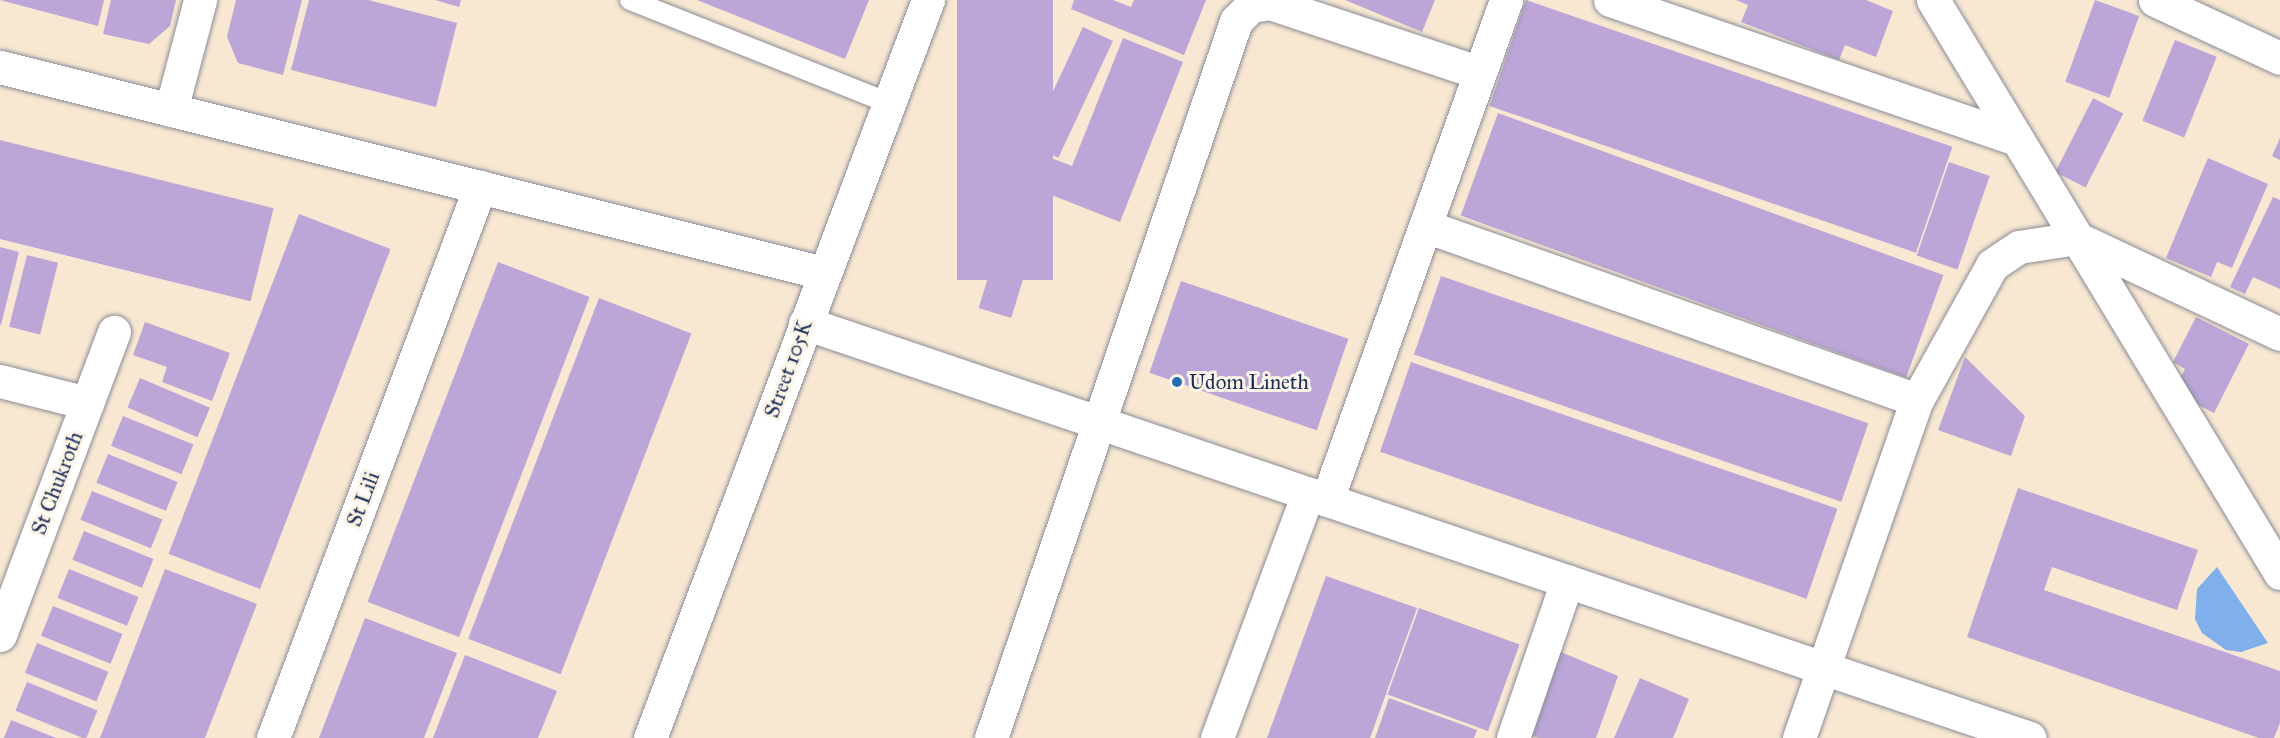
<!DOCTYPE html>
<html>
<head>
<meta charset="utf-8">
<style>
  body { margin:0 }
  #map { position:relative; width:2280px; height:738px; overflow:hidden; background:#f8e8d1; font-family:"IM FELL Great Primer",serif }
  div>[style] { position:absolute }
  .water>* { inset:0; background:#7fb0eb }
  .building>* { inset:0; background:#bca5d7; transform-origin:0 0 }
  .roads { filter:drop-shadow(0 0 2px #8a8c98) drop-shadow(0 0 2px #8a8c98) }
  .service>* { height:20px; margin:-10px; padding:0 10px; transform-origin:10px; border-radius:10px; background:#fff }
  .minor>* { height:33px; margin:-16.5px; padding:0 16.5px; transform-origin:16.5px; border-radius:16.5px; background:#fff }
  .secondary>* { height:33px; margin:-16.5px; padding:0 16.5px; transform-origin:16.5px; border-radius:16.5px; background:#fff }
  .dots>* { width:16px; height:16px; translate:-50% -50%; box-sizing:border-box; border:3px solid #fcf5e5; border-radius:50% }
  span { translate:-50% -50%; white-space:nowrap; text-align:center; line-height:1.15; -webkit-text-stroke:6px #fcf5e5; paint-order:stroke }
  .street-label { font-size:21px; color:#1b2f5e }
  .poi-label { font-size:21px; color:#1b2f5e }
  .left { translate:0 -50%; text-align:left }
</style>
</head>
<body>
<div id="map">
  <div class="water">
    <div style="clip-path:polygon(2217px 567px,2268px 643px,2241px 652px,2226px 650px,2202px 633px,2195px 619px,2197px 589px)"></div>
  </div>
  <div class="building">
    <div style="clip-path:polygon(0 0,104px 0,98px 26px)"></div>
    <div style="clip-path:polygon(111px 0,176px 0,170px 26px,149px 44px,103px 34px)"></div>
    <div style="clip-path:polygon(236px 0,302px 0,283px 75px,238px 63px,227px 37px)"></div>
    <div style="clip-path:polygon(309px 0,368px 0,457px 23px,436px 107px,291px 70px)"></div>
    <div style="clip-path:polygon(435px 0,461px 0,459px 7px)"></div>
    <div style="clip-path:polygon(697px 0,869px 0,845px 59px)"></div>
    <div style="left:957px;top:0;width:96px;height:280px"></div>
    <div style="clip-path:polygon(1074px 0,1113px 0,1131px 7px,1134px 0,1206px 0,1184px 55px,1071px 9px)"></div>
    <div style="clip-path:polygon(1345px 0,1435px 0,1422px 32px)"></div>
    <div style="left:1526px;top:0;width:451px;height:112px;rotate:19deg"></div>
    <div style="clip-path:polygon(1736px 0,1866px 0,1893px 11px,1876px 57px,1845px 45px,1839px 60px,1741px 22px,1748px 5px)"></div>
    <div style="left:2095px;top:0;width:47px;height:87px;rotate:20deg"></div>
    <div style="left:1083px;top:27px;width:33px;height:129px;rotate:25deg"></div>
    <div style="clip-path:polygon(1123px 38px,1183px 62px,1120px 222px,998px 174px,1005px 157px,1020px 163px,1025px 148px,1072px 166px)"></div>
    <div style="left:2175px;top:40px;width:45px;height:87px;rotate:22deg"></div>
    <div style="left:2093px;top:98px;width:34px;height:83px;rotate:27deg"></div>
    <div style="left:1498px;top:113px;width:474px;height:109px;rotate:20deg"></div>
    <div style="clip-path:polygon(2280px 138px,2280px 160px,2272px 156px)"></div>
    <div style="left:0;top:140px;width:282px;height:96px;rotate:14deg"></div>
    <div style="clip-path:polygon(2208px 158px,2268px 184px,2232px 268px,2217px 262px,2211px 277px,2166px 258px)"></div>
    <div style="left:1949px;top:162px;width:43px;height:99px;rotate:19deg"></div>
    <div style="clip-path:polygon(2273px 197px,2280px 200px,2280px 289px,2253px 277px,2245px 294px,2230px 287px)"></div>
    <div style="left:299px;top:214px;width:98px;height:364px;rotate:21deg"></div>
    <div style="left:1005px;top:222px;width:34px;height:90px;rotate:17deg"></div>
    <div style="clip-path:polygon(0 247px,19px 252px,1px 325px,0 324px)"></div>
    <div style="left:27px;top:255px;width:32px;height:74px;rotate:14deg"></div>
    <div style="left:498px;top:262px;width:98px;height:364px;rotate:21deg"></div>
    <div style="left:1441px;top:276px;width:452px;height:83px;rotate:19deg"></div>
    <div style="left:1181px;top:281px;width:177px;height:97px;rotate:19deg"></div>
    <div style="left:599px;top:298px;width:99px;height:365px;rotate:21deg"></div>
    <div style="clip-path:polygon(2196px 317px,2249px 344px,2214px 413px,2173px 392px,2185px 369px,2173px 362px)"></div>
    <div style="clip-path:polygon(145px 322px,230px 353px,212px 401px,162px 382px,167px 367px,133px 355px)"></div>
    <div style="clip-path:polygon(1965px 357px,2025px 416px,2011px 456px,1938px 430px)"></div>
    <div style="left:1411px;top:362px;width:451px;height:95px;rotate:19deg"></div>
    <div style="left:140px;top:378px;width:76px;height:32px;rotate:23deg"></div>
    <div style="left:123px;top:416px;width:76px;height:32px;rotate:22deg"></div>
    <div style="left:108px;top:454px;width:75px;height:31px;rotate:22deg"></div>
    <div style="clip-path:polygon(2018px 488px,2198px 550px,2177px 610px,2052px 567px,2044px 590px,2280px 671px,2280px 723px,2274px 738px,2259px 738px,1967px 637px)"></div>
    <div style="left:92px;top:491px;width:76px;height:31px;rotate:22deg"></div>
    <div style="left:84px;top:531px;width:75px;height:31px;rotate:22deg"></div>
    <div style="left:69px;top:569px;width:75px;height:31px;rotate:22deg"></div>
    <div style="clip-path:polygon(165px 569px,257px 604px,205px 738px,100px 738px)"></div>
    <div style="clip-path:polygon(1326px 576px,1417px 608px,1370px 738px,1267px 738px)"></div>
    <div style="left:53px;top:606px;width:75px;height:32px;rotate:22deg"></div>
    <div style="left:1419px;top:608px;width:107px;height:92px;rotate:20deg"></div>
    <div style="clip-path:polygon(365px 618px,457px 653px,424px 738px,319px 738px)"></div>
    <div style="left:37px;top:643px;width:77px;height:32px;rotate:22deg"></div>
    <div style="clip-path:polygon(1554px 649px,1618px 676px,1596px 738px,1539px 738px,1523px 733px)"></div>
    <div style="clip-path:polygon(465px 655px,557px 691px,538px 738px,433px 738px)"></div>
    <div style="clip-path:polygon(1640px 678px,1689px 699px,1673px 738px,1614px 738px)"></div>
    <div style="left:27px;top:682px;width:76px;height:31px;rotate:22deg"></div>
    <div style="clip-path:polygon(1389px 698px,1477px 730px,1474px 738px,1375px 738px)"></div>
    <div style="clip-path:polygon(11px 720px,56px 738px,4px 738px)"></div>
  </div>
  <div class="roads">
    <div class="service">
      <div style="left:630px;top:0;width:279px;rotate:21.7deg"></div>
    </div>
    <div class="minor">
      <div style="left:1610px;top:0;width:428px;rotate:18.9deg"></div>
      <div style="left:1933px;top:0;width:670px;rotate:58.8deg"></div>
      <div style="left:2155px;top:0;width:138px;rotate:24.9deg"></div>
      <div style="left:0;top:67px;width:849px;rotate:14.04deg"></div>
      <div style="left:171px;top:110px;width:114px;rotate:-75.2deg"></div>
      <div style="left:1425px;top:226px;width:522px;rotate:19.48deg"></div>
      <div style="left:805px;top:323px;width:1293px;rotate:18.72deg"></div>
      <div style="left:0;top:381px;width:90px;rotate:14.2deg"></div>
      <div style="left:1327px;top:500px;width:531px;rotate:-70.3deg"></div>
      <div style="left:0;top:635px;width:324px;rotate:-69.4deg"></div>
      <div style="left:273px;top:738px;width:589px;rotate:-69.41deg"></div>
      <div style="left:991px;top:738px;width:758px;rotate:-71.13deg"></div>
      <div style="left:1236px;top:21px;width:21px;rotate:-45deg"></div>
      <div style="left:1251px;top:6px;width:19px;rotate:-9deg"></div>
      <div style="left:1270px;top:3px;width:221px;rotate:18.4deg"></div>
      <div style="left:1217px;top:738px;width:261px;rotate:-69.6deg"></div>
      <div style="left:1513px;top:738px;width:166px;rotate:-71deg"></div>
      <div style="left:1799px;top:738px;width:358px;rotate:-70.8deg"></div>
      <div style="left:1917px;top:400px;width:154px;rotate:-60.9deg"></div>
      <div style="left:1992px;top:265px;width:32px;rotate:-34deg"></div>
      <div style="left:2019px;top:247px;width:58px;rotate:-9deg"></div>
      <div style="left:2076px;top:238px;width:225px;rotate:25.2deg"></div>
    </div>
    <div class="secondary">
      <div style="left:650px;top:738px;width:789px;rotate:-69.36deg"></div>
    </div>
  </div>
  <div class="dots">
    <div style="left:1177px;top:382px;background:#1f6fb2"></div>
  </div>
  <div class="street-label">
    <span style="left:788px;top:369px;rotate:-70deg">Street 105K</span>
    <span style="left:57px;top:483px;rotate:-69deg">St Chukroth</span>
    <span style="left:363px;top:499px;rotate:-69deg">St Lili</span>
  </div>
  <div class="poi-label">
    <span class="left" style="left:1189px;top:382px">Udom Lineth</span>
  </div>
</div>
</body>
</html>
